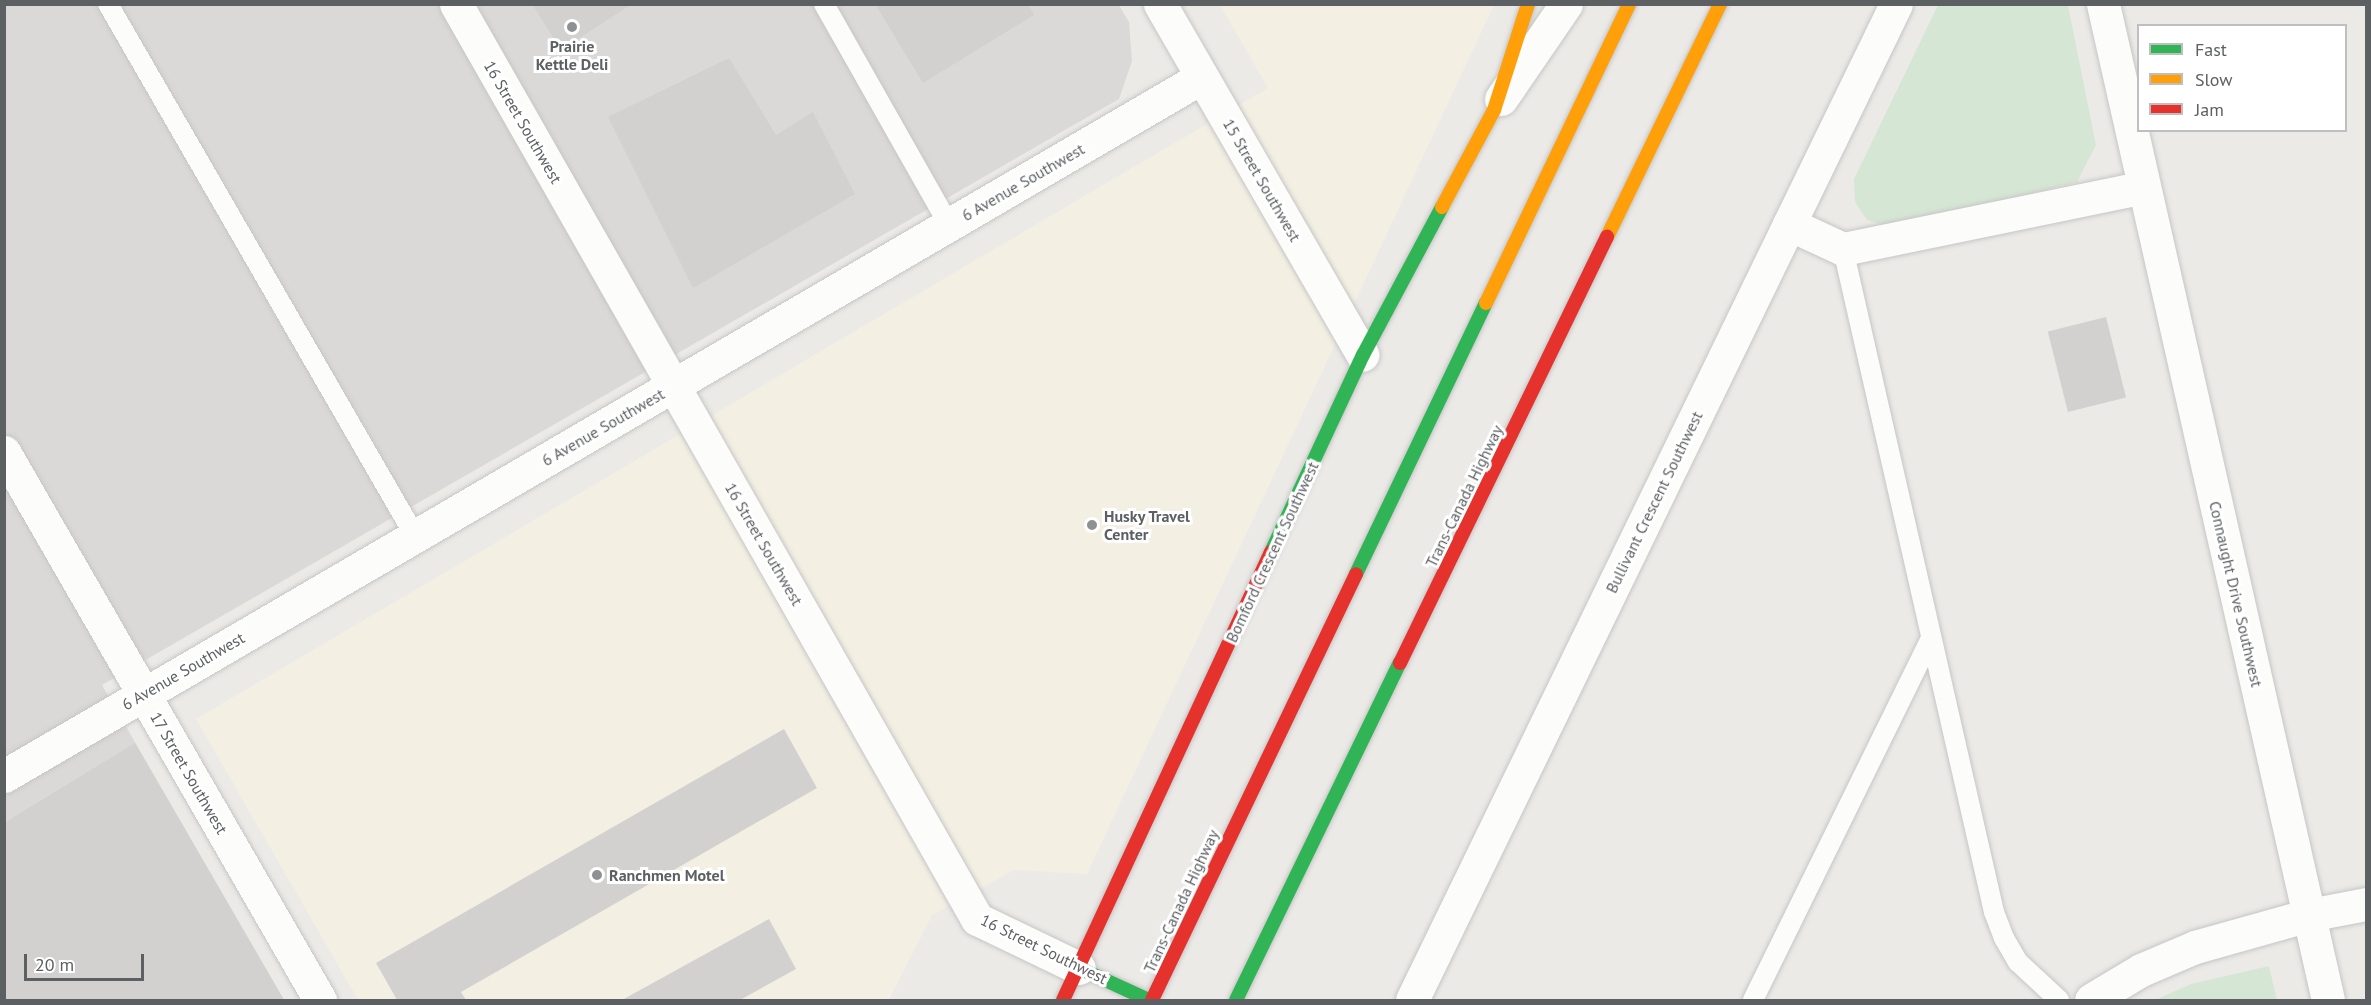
<!DOCTYPE html>
<html>
<head>
<meta charset="utf-8">
<style>
  body { margin:0 }
  #map { position:relative; width:2371px; height:1005px; overflow:hidden; background:#ebeae7; font-family:"PT Sans",sans-serif }
  div>[style] { position:absolute }
  .commercial>* { inset:0; background:#f3efe2 }
  .industrial>* { inset:0; background:#dbd9d7 }
  .green>* { inset:0; background:#d6e6d4 }
  .building>* { inset:0; background:#d2d1cf; transform-origin:0 0 }
  .roads { filter:drop-shadow(0 0 2px #c6c6c6) drop-shadow(0 0 2px #c6c6c6) }
  .lane>* { height:20px; margin:-10px; padding:0 10px; transform-origin:10px; border-radius:10px; background:#fcfcfb }
  .street>* { height:33px; margin:-16.5px; padding:0 16.5px; transform-origin:16.5px; border-radius:16.5px; background:#fcfcfb }
  .fast>* { height:14px; margin:-7px; padding:0 7px; transform-origin:7px; border-radius:7px; background:#30b455 }
  .slow>* { height:14px; margin:-7px; padding:0 7px; transform-origin:7px; border-radius:7px; background:#ff9f0a }
  .jam>* { height:14px; margin:-7px; padding:0 7px; transform-origin:7px; border-radius:7px; background:#e5322d }
  .dots>* { width:16px; height:16px; translate:-50% -50%; box-sizing:border-box; border:3px solid #fff; border-radius:50% }
  span { translate:-50% -50%; white-space:nowrap; text-align:center; line-height:1.15; -webkit-text-stroke:6px #fff; paint-order:stroke }
  .poi-label { font-size:16px; color:#5d6063; font-weight:700 }
  .left { translate:0 -50%; text-align:left }
  .street-label { font-size:16px; color:#5d6063 }
  .frame { position:absolute; inset:0; border:6px solid #5d6063; pointer-events:none }
  .legend { position:absolute; left:2137px; top:24px; width:210px; height:108px; box-sizing:border-box; background:#fff; border:2px solid #bebfc1; margin:0; padding:8px 10px; list-style:none; font-size:18px; color:#5d6063 }
  .legend li { display:flex; align-items:center; gap:12px; height:30px }
  .legend b { width:30px; border:2px solid #bebfc1 }
  .scale { position:absolute; left:24px; top:954px; width:120px; height:27px; box-sizing:border-box; border:3px solid #5d6063; border-top:0; padding-left:8px; font-size:18px; line-height:21px; white-space:nowrap; color:#5d6063; -webkit-text-stroke:4px #fff; paint-order:stroke }
</style>
</head>
<body>
<div id="map">
  <div class="commercial">
    <div style="clip-path:polygon(1220px 5px,1494px 5px,1087px 874px,1014px 870px,932px 915px,889px 1000px,358px 1000px,196px 719px,1268px 88px)"></div>
  </div>
  <div class="industrial">
    <div style="clip-path:polygon(5px 5px,1119px 5px,1129px 22px,1132px 61px,1119px 99px,102px 685px,284px 1000px,5px 1000px)"></div>
  </div>
  <div class="green">
    <div style="clip-path:polygon(1938px 5px,2068px 5px,2096px 145px,2077px 182px,1893px 228px,1867px 220px,1855px 202px,1854px 179px)"></div>
    <div style="clip-path:polygon(2269px 966px,2277px 1000px,2155px 1000px,2191px 984px)"></div>
  </div>
  <div class="building">
    <div style="clip-path:polygon(532px 4px,632px 4px,561px 50px)"></div>
    <div style="clip-path:polygon(875px 4px,1028px 4px,1034px 15px,923px 83px)"></div>
    <div style="clip-path:polygon(729px 58px,776px 135px,813px 112px,855px 194px,693px 288px,608px 117px)"></div>
    <div style="left:2106px;top:317px;width:83px;height:60px;rotate:76deg"></div>
    <div style="clip-path:polygon(784px 729px,817px 788px,461px 992px,466px 1000px,397px 1000px,376px 963px)"></div>
    <div style="clip-path:polygon(135px 743px,284px 1000px,4px 1000px,4px 823px)"></div>
    <div style="clip-path:polygon(769px 919px,796px 969px,740px 1000px,622px 1000px)"></div>
  </div>
  <div class="roads">
    <div class="lane">
      <div style="left:108px;top:4px;width:614px;rotate:60.01deg"></div>
      <div style="left:824px;top:4px;width:254px;rotate:60.5deg"></div>
      <div style="left:1843px;top:249px;width:680px;rotate:77.17deg"></div>
      <div style="left:1994px;top:912px;width:28px;rotate:69deg"></div>
      <div style="left:2004px;top:938px;width:28px;rotate:60deg"></div>
      <div style="left:2018px;top:962px;width:56px;rotate:42.8deg"></div>
      <div style="left:1753px;top:1000px;width:401px;rotate:-63.8deg"></div>
    </div>
    <div class="street">
      <div style="left:456px;top:4px;width:1053px;rotate:60.34deg"></div>
      <div style="left:977px;top:919px;width:113px;rotate:25.7deg"></div>
      <div style="left:1160px;top:4px;width:405px;rotate:60deg"></div>
      <div style="left:2103px;top:4px;width:1021px;rotate:77.27deg"></div>
      <div style="left:1501px;top:99px;width:115px;rotate:-55.6deg"></div>
      <div style="left:1789px;top:224px;width:60px;rotate:24.8deg"></div>
      <div style="left:1843px;top:249px;width:307px;rotate:-11.6deg"></div>
      <div style="left:4px;top:452px;width:633px;rotate:60.03deg"></div>
      <div style="left:4px;top:776px;width:1387px;rotate:-30.26deg"></div>
      <div style="left:1412px;top:1000px;width:1107px;rotate:-64.08deg"></div>
      <div style="left:2091px;top:1000px;width:58px;rotate:-31deg"></div>
      <div style="left:2141px;top:970px;width:59px;rotate:-23.1deg"></div>
      <div style="left:2195px;top:947px;width:118px;rotate:-15.7deg"></div>
      <div style="left:2309px;top:915px;width:58px;rotate:-10.9deg"></div>
    </div>
    <div class="fast">
      <div style="left:1271px;top:552px;width:217px;rotate:-65deg"></div>
      <div style="left:1363px;top:355px;width:168px;rotate:-61.9deg"></div>
      <div style="left:1356px;top:574px;width:301px;rotate:-64.4deg"></div>
      <div style="left:1079px;top:968px;width:77px;rotate:24.6deg"></div>
      <div style="left:1236px;top:1000px;width:375px;rotate:-64.1deg"></div>
    </div>
    <div class="slow">
      <div style="left:1442px;top:207px;width:110px;rotate:-61.8deg"></div>
      <div style="left:1494px;top:110px;width:111px;rotate:-72.2deg"></div>
      <div style="left:1607px;top:237px;width:259px;rotate:-64.1deg"></div>
      <div style="left:1486px;top:303px;width:331px;rotate:-64.4deg"></div>
    </div>
    <div class="jam">
      <div style="left:1400px;top:663px;width:474px;rotate:-64.1deg"></div>
      <div style="left:1063px;top:1000px;width:494px;rotate:-65.1deg"></div>
      <div style="left:1152px;top:1000px;width:472px;rotate:-64.4deg"></div>
    </div>
  </div>
  <div class="dots">
    <div style="left:572px;top:27px;background:#8f9091"></div>
    <div style="left:1092px;top:525px;background:#8f9091"></div>
    <div style="left:597px;top:875px;background:#8f9091"></div>
  </div>
  <div class="poi-label">
    <span style="left:572px;top:55px">Prairie<br>Kettle Deli</span>
    <span class="left" style="left:1104px;top:525px">Husky Travel<br>Center</span>
    <span class="left" style="left:609px;top:875px">Ranchmen Motel</span>
  </div>
  <div class="street-label">
    <span style="left:523px;top:122px;rotate:60deg">16 Street Southwest</span>
    <span style="left:1262px;top:180px;rotate:60deg">15 Street Southwest</span>
    <span style="left:1023px;top:182px;rotate:-30deg">6 Avenue Southwest</span>
    <span style="left:603px;top:427px;rotate:-30deg">6 Avenue Southwest</span>
    <span style="left:1464px;top:496px;rotate:-64deg">Trans-Canada Highway</span>
    <span style="left:1654px;top:502px;rotate:-64deg">Bullivant Crescent Southwest</span>
    <span style="left:764px;top:544px;rotate:60deg">16 Street Southwest</span>
    <span style="left:1272px;top:552px;rotate:-65deg">Bomford Crescent Southwest</span>
    <span style="left:2236px;top:594px;rotate:77deg">Connaught Drive Southwest</span>
    <span style="left:183px;top:671px;rotate:-30deg">6 Avenue Southwest</span>
    <span style="left:189px;top:773px;rotate:60deg">17 Street Southwest</span>
    <span style="left:1181px;top:901px;rotate:-65deg">Trans-Canada Highway</span>
    <span style="left:1044px;top:949px;rotate:26deg">16 Street Southwest</span>
  </div>
  <div class="frame"></div>
  <ul class="legend">
  <li><b style="height:8px;background:#30b455"></b>Fast</li>
  <li><b style="height:8px;background:#ff9f0a"></b>Slow</li>
  <li><b style="height:8px;background:#e5322d"></b>Jam</li>
  </ul>
  <div class="scale">20 m</div>
</div>
</body>
</html>
